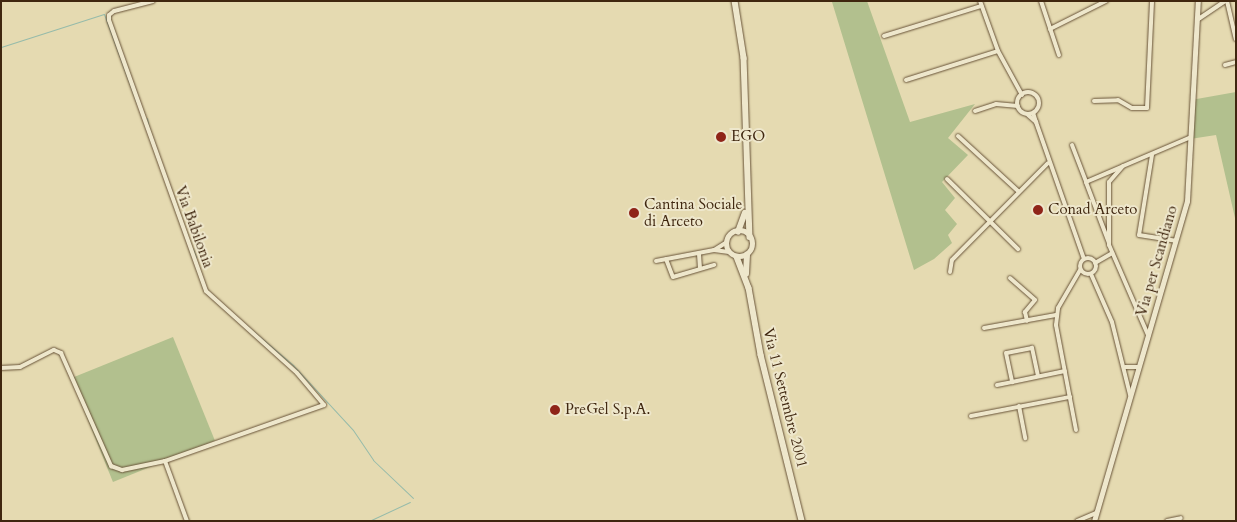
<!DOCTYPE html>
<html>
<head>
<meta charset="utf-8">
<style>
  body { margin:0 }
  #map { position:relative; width:1237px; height:522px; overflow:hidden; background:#e5dab1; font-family:Cardo,serif }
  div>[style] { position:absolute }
  .green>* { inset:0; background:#b2c08e; transform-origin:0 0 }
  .stream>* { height:1px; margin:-0.5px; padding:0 0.5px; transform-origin:0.5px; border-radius:0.5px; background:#96bbaa }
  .roads { filter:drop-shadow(0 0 1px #685338) drop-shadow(0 0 1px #685338) }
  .minor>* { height:4px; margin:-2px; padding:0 2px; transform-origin:2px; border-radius:2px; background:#eee7cc }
  .minor>.ring { margin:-2px; padding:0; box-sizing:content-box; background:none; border:4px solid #eee7cc; border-radius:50% }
  .tertiary>* { height:5px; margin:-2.5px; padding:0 2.5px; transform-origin:2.5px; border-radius:2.5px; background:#eee7cc }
  .secondary>* { height:5.5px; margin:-2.75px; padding:0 2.75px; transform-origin:2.75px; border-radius:2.75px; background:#eee7cc }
  .secondary>.ring { margin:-2.75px; padding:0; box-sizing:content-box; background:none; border:5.5px solid #eee7cc; border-radius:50% }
  .dots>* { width:14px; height:14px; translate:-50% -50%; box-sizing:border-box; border:2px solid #eee7cc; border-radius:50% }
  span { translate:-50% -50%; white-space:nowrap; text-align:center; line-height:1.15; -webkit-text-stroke:4px #eee7cc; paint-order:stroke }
  .poi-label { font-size:15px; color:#3f260f }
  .left { translate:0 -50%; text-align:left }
  .street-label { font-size:15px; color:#3f260f }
  .frame { position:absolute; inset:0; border:2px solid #3f260f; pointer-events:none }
</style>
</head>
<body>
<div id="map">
  <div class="green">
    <div style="clip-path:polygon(867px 1px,910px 122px,975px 104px,948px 138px,968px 155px,942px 182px,955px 198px,945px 210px,957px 224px,948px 235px,952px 243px,934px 259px,914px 270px,832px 2px)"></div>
    <div style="clip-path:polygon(1236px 92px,1236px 218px,1235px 218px,1216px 135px,1190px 139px,1191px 100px)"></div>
    <div style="left:173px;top:337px;width:112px;height:110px;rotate:68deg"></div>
  </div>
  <div class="stream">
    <div style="left:1px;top:47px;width:108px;rotate:-17.8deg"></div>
    <div style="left:104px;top:14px;width:96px;rotate:69.9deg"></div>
    <div style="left:147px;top:118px;width:10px;rotate:79deg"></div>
    <div style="left:193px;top:249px;width:9px;rotate:69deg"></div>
    <div style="left:246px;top:325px;width:62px;rotate:40.4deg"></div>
    <div style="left:293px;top:365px;width:88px;rotate:47.3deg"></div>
    <div style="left:353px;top:430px;width:36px;rotate:56deg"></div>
    <div style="left:373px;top:460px;width:55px;rotate:43.5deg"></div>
    <div style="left:369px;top:521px;width:45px;rotate:-24.9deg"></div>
  </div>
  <div class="roads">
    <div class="minor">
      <div style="left:153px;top:1px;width:40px;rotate:165.6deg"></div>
      <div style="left:114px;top:11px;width:6px;rotate:141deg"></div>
      <div style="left:109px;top:15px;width:5px;rotate:90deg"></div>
      <div style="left:109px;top:20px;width:288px;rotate:70.3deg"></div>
      <div style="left:206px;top:291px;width:122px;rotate:42deg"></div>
      <div style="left:297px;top:373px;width:42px;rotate:49.8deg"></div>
      <div style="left:324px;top:405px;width:169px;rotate:160.6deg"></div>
      <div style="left:980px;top:1px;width:53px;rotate:70.2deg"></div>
      <div style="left:998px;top:51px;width:50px;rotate:61.4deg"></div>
      <div style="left:1041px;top:1px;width:57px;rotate:71.6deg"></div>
      <div style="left:1227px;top:1px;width:39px;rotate:77deg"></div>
      <div style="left:1197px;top:20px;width:34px;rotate:-34deg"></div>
      <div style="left:1050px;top:29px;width:63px;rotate:-26.6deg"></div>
      <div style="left:884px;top:36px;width:102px;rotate:-17.2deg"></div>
      <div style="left:1225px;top:65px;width:11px;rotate:-15deg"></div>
      <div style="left:906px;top:80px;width:96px;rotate:-17.5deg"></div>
      <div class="ring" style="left:1017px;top:92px;width:18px;height:18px"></div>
      <div style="left:1094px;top:101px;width:24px;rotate:-2deg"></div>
      <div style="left:1118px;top:100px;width:16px;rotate:30deg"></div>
      <div style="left:1132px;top:108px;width:15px"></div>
      <div style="left:1147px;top:108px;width:107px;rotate:-87.3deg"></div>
      <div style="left:975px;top:111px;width:22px;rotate:-18deg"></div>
      <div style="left:996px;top:104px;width:22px;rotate:5deg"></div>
      <div style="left:1028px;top:115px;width:11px;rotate:41deg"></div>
      <div style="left:1036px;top:122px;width:9px;rotate:-108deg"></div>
      <div style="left:1036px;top:122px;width:145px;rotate:70.7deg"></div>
      <div style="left:958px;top:136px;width:81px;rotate:42.5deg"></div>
      <div style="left:1072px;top:145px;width:40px;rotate:69deg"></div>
      <div style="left:1152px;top:155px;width:81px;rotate:99.2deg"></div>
      <div style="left:1139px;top:235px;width:37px;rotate:9deg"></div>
      <div style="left:947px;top:179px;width:100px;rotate:44.6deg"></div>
      <div style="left:727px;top:242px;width:15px;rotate:148deg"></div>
      <div style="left:714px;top:250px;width:15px;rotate:8deg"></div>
      <div style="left:1109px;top:243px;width:65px;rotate:-110.7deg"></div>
      <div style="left:1086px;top:182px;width:38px;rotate:-23deg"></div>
      <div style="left:699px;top:254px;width:14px;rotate:86deg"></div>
      <div class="ring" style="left:1080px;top:258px;width:12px;height:12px"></div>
      <div style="left:666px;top:259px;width:19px;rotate:69deg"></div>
      <div style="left:673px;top:277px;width:43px;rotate:-16.3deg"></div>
      <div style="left:656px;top:261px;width:59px;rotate:-10.7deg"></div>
      <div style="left:1095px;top:263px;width:20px;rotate:-30deg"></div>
      <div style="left:950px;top:272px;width:12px;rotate:-81deg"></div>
      <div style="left:952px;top:260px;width:136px;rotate:-45.3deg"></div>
      <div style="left:1091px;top:274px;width:52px;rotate:66.4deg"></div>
      <div style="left:1112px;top:322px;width:75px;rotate:76.1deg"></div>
      <div style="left:1010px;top:278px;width:33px;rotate:41deg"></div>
      <div style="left:1035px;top:300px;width:16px;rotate:130deg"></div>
      <div style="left:1025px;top:312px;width:9px;rotate:77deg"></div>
      <div style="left:984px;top:328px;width:73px;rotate:-10.2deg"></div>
      <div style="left:1148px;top:335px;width:98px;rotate:-113.4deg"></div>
      <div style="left:1109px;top:245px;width:63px;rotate:-90deg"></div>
      <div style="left:1109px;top:182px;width:21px;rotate:-49deg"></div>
      <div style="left:1123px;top:166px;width:74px;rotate:-23.1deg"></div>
      <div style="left:1125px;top:367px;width:14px"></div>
      <div style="left:1px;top:368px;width:19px;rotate:-3deg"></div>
      <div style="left:20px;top:367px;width:38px;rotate:-27deg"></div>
      <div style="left:54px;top:350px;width:8px;rotate:23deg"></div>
      <div style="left:61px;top:353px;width:124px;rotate:66.1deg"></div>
      <div style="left:111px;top:466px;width:12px;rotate:20deg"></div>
      <div style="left:122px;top:470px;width:44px;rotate:-11.8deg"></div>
      <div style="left:165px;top:461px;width:64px;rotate:69.9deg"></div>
      <div style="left:1038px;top:376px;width:29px;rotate:-102deg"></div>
      <div style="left:1032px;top:348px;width:26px;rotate:169deg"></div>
      <div style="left:1006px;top:353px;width:30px;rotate:78deg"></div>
      <div style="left:1012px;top:382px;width:54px;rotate:-11.7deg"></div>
      <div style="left:997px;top:385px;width:15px;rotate:-11deg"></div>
      <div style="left:1019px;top:406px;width:33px;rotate:79deg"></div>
      <div style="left:971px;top:416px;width:101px;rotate:-10.9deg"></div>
      <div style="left:1076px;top:430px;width:107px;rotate:-100.8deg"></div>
      <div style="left:1056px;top:325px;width:17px;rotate:-83deg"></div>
      <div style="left:1058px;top:308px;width:44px;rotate:-59.9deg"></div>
      <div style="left:1077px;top:521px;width:21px;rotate:-23deg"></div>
      <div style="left:1167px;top:521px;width:14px;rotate:-12deg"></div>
    </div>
    <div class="tertiary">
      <div style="left:1094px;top:521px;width:333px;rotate:-73.8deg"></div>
      <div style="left:1187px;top:201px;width:200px;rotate:-86.9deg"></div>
    </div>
    <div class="secondary">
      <div style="left:735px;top:1px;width:58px;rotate:81deg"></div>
      <div style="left:744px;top:58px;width:179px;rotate:88.1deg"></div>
      <div class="ring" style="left:727px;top:231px;width:20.5px;height:20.5px"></div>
      <div style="left:738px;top:232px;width:20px;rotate:-70deg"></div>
      <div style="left:737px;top:257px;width:33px;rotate:69deg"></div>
      <div style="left:749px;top:288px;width:68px;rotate:79.8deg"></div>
      <div style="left:761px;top:355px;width:171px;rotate:76.1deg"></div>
      <div style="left:746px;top:274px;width:19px;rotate:-87deg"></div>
    </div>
  </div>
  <div class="dots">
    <div style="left:721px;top:137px;background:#8f2418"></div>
    <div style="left:1038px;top:210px;background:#8f2418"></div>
    <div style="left:634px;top:213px;background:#8f2418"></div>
    <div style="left:555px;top:410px;background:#8f2418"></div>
  </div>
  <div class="poi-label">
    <span class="left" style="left:731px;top:137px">EGO</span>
    <span class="left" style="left:644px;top:213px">Cantina Sociale<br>di Arceto</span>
    <span class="left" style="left:1048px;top:210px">Conad Arceto</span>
    <span class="left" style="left:565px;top:410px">PreGel S.p.A.</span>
  </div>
  <div class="street-label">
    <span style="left:194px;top:227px;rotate:70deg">Via Babilonia</span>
    <span style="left:1157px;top:261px;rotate:-74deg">Via per Scandiano</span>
    <span style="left:785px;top:398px;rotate:76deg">Via 11 Settembre 2001</span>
  </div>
  <div class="frame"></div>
</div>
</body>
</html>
